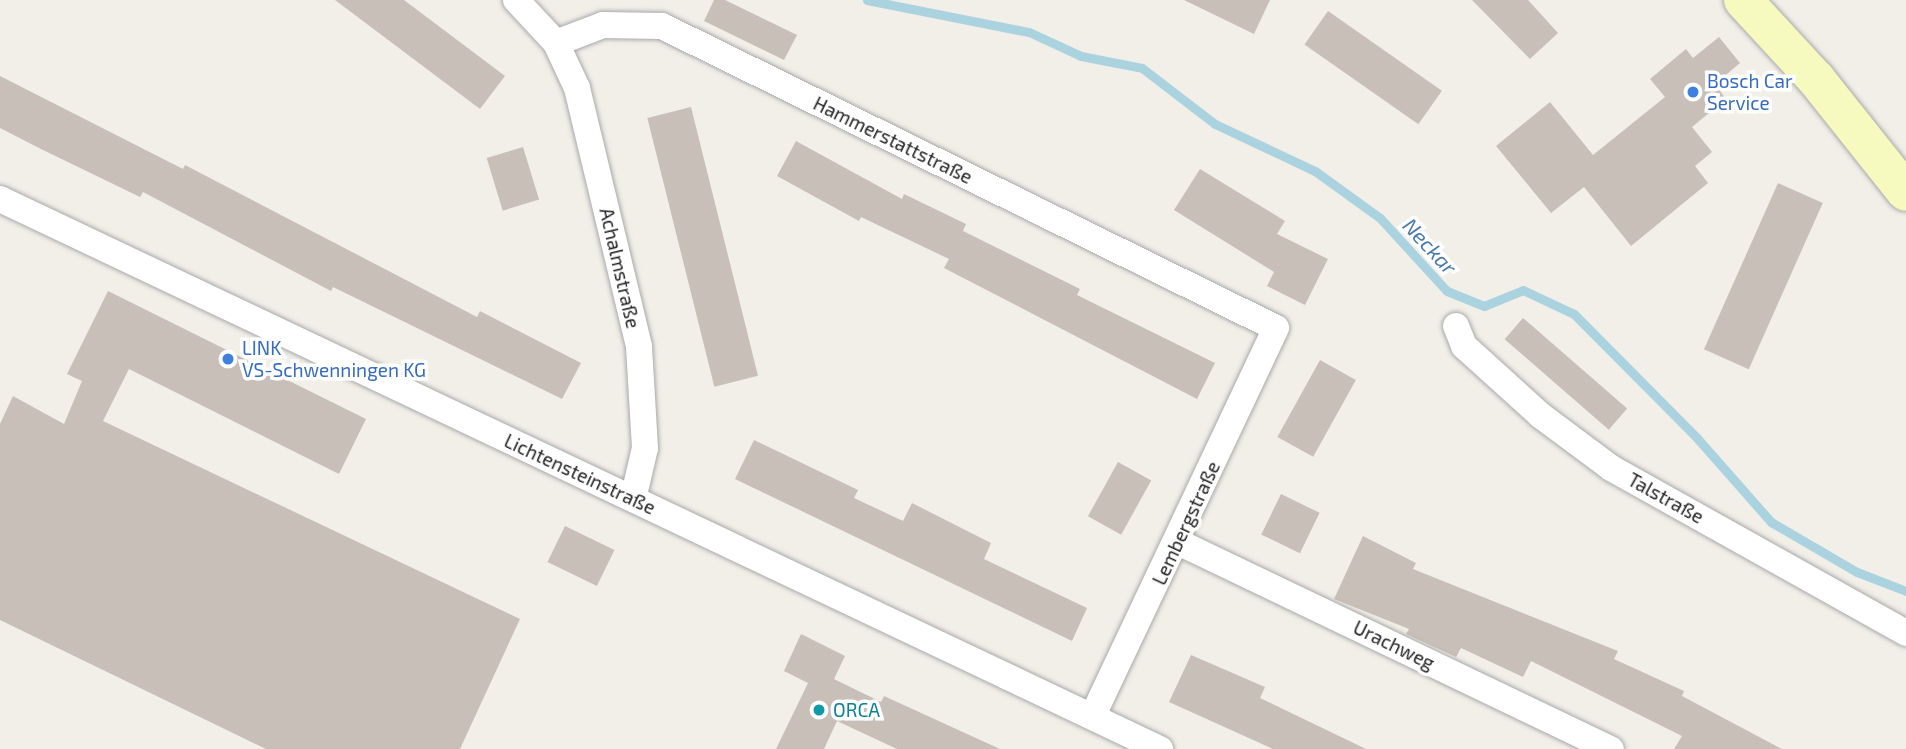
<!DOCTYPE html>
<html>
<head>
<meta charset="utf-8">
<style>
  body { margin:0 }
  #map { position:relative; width:1906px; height:749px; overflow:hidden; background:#f2efe9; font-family:"Exo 2",sans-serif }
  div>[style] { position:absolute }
  .stream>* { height:9px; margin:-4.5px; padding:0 4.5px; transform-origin:4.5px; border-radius:4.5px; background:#aad3df }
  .building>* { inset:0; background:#c7bfb8; transform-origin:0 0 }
  .roads { filter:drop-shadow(0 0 2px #a9a9a9) drop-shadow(0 0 2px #a9a9a9) }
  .street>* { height:26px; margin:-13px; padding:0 13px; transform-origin:13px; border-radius:13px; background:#fff }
  .secondary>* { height:38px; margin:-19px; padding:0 19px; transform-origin:19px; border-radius:19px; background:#f7fabf }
  .dots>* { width:19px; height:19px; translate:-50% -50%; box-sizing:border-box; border:4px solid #fff; border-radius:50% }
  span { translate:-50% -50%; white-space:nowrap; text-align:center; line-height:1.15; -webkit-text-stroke:7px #fff; paint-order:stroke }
  .shop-label { font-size:19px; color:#366cbe }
  .left { translate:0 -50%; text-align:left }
  .street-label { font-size:19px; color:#222 }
  .culture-label { font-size:19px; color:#0d838f }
  .water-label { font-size:21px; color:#4a7aab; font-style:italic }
</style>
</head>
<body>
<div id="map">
  <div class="stream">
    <div style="left:867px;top:0;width:165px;rotate:11.2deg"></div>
    <div style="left:1029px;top:32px;width:57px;rotate:24.8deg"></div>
    <div style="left:1081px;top:56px;width:62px;rotate:11.1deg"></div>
    <div style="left:1142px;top:68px;width:92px;rotate:37.5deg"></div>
    <div style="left:1215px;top:124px;width:110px;rotate:25.2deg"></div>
    <div style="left:1315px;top:171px;width:80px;rotate:35.9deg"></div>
    <div style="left:1380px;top:218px;width:99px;rotate:47.5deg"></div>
    <div style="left:1447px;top:291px;width:40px;rotate:22deg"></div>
    <div style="left:1484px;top:306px;width:42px;rotate:-22.3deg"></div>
    <div style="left:1523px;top:290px;width:56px;rotate:25.2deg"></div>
    <div style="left:1574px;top:314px;width:175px;rotate:45.2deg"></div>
    <div style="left:1697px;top:438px;width:112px;rotate:48.6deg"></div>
    <div style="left:1771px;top:522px;width:99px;rotate:30.2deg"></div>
    <div style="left:1857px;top:572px;width:53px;rotate:21.2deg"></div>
  </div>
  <div class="building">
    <div style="clip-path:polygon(335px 0,404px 0,505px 76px,480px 109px)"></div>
    <div style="clip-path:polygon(714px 0,725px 0,797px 35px,784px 60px,704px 21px)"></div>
    <div style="clip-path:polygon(1184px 0,1270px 0,1254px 34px)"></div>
    <div style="clip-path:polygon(1472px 0,1528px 0,1558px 33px,1530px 59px)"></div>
    <div style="left:1328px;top:11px;width:139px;height:41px;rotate:35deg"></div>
    <div style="clip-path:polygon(1719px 37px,1740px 63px,1715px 84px,1726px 99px,1692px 127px,1712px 152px,1695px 166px,1708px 183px,1631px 246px,1584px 187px,1551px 213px,1496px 146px,1550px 102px,1593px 155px,1665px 97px,1650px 79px,1686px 49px,1693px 58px)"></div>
    <div style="clip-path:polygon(0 76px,183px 169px,185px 165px,477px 317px,480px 311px,581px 363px,562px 399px,333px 287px,331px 291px,143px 192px,140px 197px,41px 149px,0 128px)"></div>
    <div style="left:691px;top:107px;width:277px;height:45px;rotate:76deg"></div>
    <div style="clip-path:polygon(796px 141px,902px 199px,904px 194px,966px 224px,963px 231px,1080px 289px,1077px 295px,1215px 363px,1197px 399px,944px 268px,949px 259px,861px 217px,859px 221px,777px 176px)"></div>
    <div style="left:523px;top:147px;width:55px;height:38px;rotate:73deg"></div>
    <div style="clip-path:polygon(1200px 169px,1285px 221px,1277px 234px,1328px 259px,1305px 305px,1267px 286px,1274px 272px,1174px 210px)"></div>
    <div style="left:1778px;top:183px;width:49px;height:182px;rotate:24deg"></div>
    <div style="clip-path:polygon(108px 291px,366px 419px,339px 474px,129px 369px,103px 421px,520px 619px,460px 749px,266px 749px,0 620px,0 424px,13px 396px,64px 424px,82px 381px,67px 374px)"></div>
    <div style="left:1523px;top:318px;width:138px;height:28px;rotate:41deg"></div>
    <div style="left:1320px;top:360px;width:41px;height:88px;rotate:29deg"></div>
    <div style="clip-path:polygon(754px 440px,858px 490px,854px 498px,903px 521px,912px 503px,991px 543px,984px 559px,1087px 608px,1072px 641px,735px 479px)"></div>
    <div style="left:1118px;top:462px;width:38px;height:62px;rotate:29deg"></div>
    <div style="left:1281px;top:494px;width:43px;height:45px;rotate:26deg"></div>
    <div style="left:565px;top:526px;width:55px;height:40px;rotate:26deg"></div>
    <div style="clip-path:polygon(1363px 536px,1416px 563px,1413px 569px,1618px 651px,1614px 659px,1684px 691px,1682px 696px,1782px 749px,1674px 749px,1682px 736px,1531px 661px,1523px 677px,1461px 648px,1456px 657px,1406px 634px,1409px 629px,1334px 599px)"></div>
    <div style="clip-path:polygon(801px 634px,845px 656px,834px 679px,881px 702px,884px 696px,1000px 749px,897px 749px,837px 721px,824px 749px,776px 749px,808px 683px,784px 671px)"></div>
    <div style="clip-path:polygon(1191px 655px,1265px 687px,1260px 698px,1366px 749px,1273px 749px,1169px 702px)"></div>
  </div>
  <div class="roads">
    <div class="street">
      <div style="left:516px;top:0;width:59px;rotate:47.1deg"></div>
      <div style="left:556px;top:43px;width:50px;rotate:65deg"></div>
      <div style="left:577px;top:88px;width:266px;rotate:76.5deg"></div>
      <div style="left:639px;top:347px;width:101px;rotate:86.6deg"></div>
      <div style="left:645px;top:448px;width:52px;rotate:103.2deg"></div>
      <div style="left:556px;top:43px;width:50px;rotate:-21deg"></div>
      <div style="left:603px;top:25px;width:59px;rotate:1deg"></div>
      <div style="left:662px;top:26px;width:684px;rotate:26.19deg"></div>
      <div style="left:1276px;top:328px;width:429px;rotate:115.3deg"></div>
      <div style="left:0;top:199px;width:1284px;rotate:25.37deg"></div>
      <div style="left:1456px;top:326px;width:22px;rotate:68deg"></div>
      <div style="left:1464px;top:346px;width:103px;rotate:42.2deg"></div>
      <div style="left:1540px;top:415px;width:89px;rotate:36.7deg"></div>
      <div style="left:1611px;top:468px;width:338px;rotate:29.2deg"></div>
      <div style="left:1178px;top:542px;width:480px;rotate:25.6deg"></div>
    </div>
    <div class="secondary">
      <div style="left:1743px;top:0;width:108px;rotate:47.3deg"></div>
      <div style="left:1816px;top:79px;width:144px;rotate:51.5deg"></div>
    </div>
  </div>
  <div class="dots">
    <div style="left:1693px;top:92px;background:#3f7fe0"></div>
    <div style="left:228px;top:359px;background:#3f7fe0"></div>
    <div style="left:819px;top:710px;background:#0f9aa8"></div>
  </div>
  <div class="shop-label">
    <span class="left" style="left:1707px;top:92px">Bosch Car<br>Service</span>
    <span class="left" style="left:242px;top:359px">LINK<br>VS-Schwenningen KG</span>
  </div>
  <div class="street-label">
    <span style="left:893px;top:140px;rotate:26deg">Hammerstattstraße</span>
    <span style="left:620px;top:268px;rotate:77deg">Achalmstraße</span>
    <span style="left:580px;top:474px;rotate:25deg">Lichtensteinstraße</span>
    <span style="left:1666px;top:498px;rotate:29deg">Talstraße</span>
    <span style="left:1186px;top:523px;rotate:-65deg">Lembergstraße</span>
    <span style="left:1394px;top:645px;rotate:26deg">Urachweg</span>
  </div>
  <div class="culture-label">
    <span class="left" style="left:833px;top:710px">ORCA</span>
  </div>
  <div class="water-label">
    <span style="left:1430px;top:246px;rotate:47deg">Neckar</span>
  </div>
</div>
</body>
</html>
